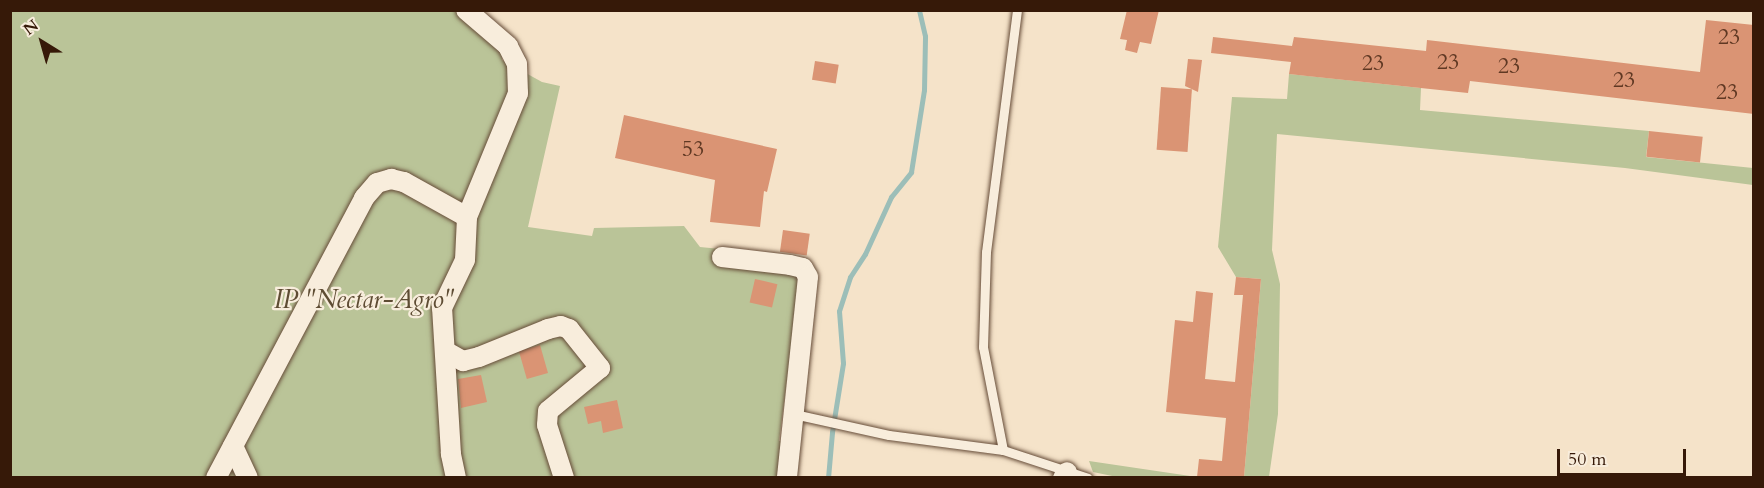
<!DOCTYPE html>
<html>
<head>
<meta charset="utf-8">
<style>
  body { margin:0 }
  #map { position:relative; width:1764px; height:488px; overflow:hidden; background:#f5e3c9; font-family:Cardo,serif }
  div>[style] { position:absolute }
  .green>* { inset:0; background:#bac498 }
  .stream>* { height:5px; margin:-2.5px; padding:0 2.5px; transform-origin:2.5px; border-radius:2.5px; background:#9cbeb8 }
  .building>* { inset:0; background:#da9474; transform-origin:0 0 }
  .roads { filter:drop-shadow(0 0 2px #664c38) drop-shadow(0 0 2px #664c38) }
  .service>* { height:9px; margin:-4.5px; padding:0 4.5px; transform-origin:4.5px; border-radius:4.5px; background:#f8eddc }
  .minor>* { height:20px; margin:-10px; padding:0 10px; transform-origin:10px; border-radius:10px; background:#f8eddc }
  span { translate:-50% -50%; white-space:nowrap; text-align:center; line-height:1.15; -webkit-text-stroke:4.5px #f8eddc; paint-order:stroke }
  .number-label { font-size:22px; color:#5f3823 }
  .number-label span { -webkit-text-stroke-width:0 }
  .park-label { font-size:26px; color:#5e4c33; font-style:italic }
  .frame { position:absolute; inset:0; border:12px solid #361908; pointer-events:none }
  .north { position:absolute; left:12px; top:12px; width:60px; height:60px; -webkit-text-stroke:4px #f8eddc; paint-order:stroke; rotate:323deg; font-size:16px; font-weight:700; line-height:24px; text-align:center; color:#361908 }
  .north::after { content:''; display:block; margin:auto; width:21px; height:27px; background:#361908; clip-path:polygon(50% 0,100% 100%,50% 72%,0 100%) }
  .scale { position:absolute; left:1557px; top:449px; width:129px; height:27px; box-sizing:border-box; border:3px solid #361908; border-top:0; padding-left:8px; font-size:18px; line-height:21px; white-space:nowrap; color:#361908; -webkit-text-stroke:4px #f8eddc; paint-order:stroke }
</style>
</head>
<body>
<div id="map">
  <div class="green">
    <div style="clip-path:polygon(10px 11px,455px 11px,502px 54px,502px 60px,542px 82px,560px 86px,528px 227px,592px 236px,594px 228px,684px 226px,700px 247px,731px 250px,794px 274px,800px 279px,779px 441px,787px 440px,782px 477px,11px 477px)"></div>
    <div style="clip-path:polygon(1289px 74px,1421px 88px,1420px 110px,1649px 131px,1646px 157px,1753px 168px,1753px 185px,1625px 168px,1277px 134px,1272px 250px,1280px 284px,1278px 414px,1269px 477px,1244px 477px,1261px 279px,1236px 277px,1218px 247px,1232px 97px,1287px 99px)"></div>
    <div style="clip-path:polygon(1089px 461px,1197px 477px,1200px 477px,1117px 477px,1093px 472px)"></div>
  </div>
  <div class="stream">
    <div style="left:828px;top:478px;width:46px;rotate:-85deg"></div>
    <div style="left:832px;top:432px;width:70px;rotate:-80.9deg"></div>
    <div style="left:843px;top:363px;width:52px;rotate:-94.4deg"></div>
    <div style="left:839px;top:311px;width:36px;rotate:-72deg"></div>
    <div style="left:850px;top:277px;width:27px;rotate:-57deg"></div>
    <div style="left:865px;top:254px;width:63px;rotate:-65.5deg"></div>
    <div style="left:891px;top:197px;width:32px;rotate:-51deg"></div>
    <div style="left:911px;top:172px;width:83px;rotate:-81deg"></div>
    <div style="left:924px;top:90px;width:54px;rotate:-88.9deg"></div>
    <div style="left:925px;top:36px;width:27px;rotate:-103deg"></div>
  </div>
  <div class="building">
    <div style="clip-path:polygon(1127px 10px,1159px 10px,1151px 44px,1140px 42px,1137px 53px,1125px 50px,1127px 40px,1120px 39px)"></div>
    <div style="clip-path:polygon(1706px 20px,1754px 25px,1754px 114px,1470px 81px,1468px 93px,1307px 76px,1289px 74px,1291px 62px,1211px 53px,1213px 37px,1292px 46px,1294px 37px,1426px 51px,1427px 40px,1700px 72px)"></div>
    <div style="clip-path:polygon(1188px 59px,1202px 60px,1198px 92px,1185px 86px)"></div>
    <div style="left:815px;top:61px;width:24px;height:19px;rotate:9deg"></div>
    <div style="left:1161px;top:87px;width:31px;height:63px;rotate:4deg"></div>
    <div style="clip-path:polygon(624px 115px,777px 149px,767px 192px,764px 191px,760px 227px,710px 222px,715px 180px,615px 158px)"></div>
    <div style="left:1649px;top:131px;width:54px;height:26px;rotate:6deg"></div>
    <div style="left:783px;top:230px;width:27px;height:22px;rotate:8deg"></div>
    <div style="clip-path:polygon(1236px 277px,1261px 279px,1244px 477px,1197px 477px,1199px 459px,1222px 461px,1226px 418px,1166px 412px,1175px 320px,1193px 322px,1196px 291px,1213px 293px,1205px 379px,1235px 382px,1243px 295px,1234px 295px)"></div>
    <div style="left:755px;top:279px;width:23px;height:24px;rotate:13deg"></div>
    <div style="left:540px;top:345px;width:29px;height:22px;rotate:74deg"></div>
    <div style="clip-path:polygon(481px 375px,487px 402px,461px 408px,458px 379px)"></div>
    <div style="clip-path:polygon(617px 400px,623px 428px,603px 433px,601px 421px,588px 424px,584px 407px)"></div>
  </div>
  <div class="roads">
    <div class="service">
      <div style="left:794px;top:414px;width:97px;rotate:12.5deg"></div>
      <div style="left:889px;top:435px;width:115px;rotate:7.5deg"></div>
      <div style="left:1003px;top:450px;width:89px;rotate:18.2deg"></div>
      <div style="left:1003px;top:450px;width:105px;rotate:-101deg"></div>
      <div style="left:983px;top:347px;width:95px;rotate:-88.2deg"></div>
      <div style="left:986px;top:252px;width:244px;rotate:-82.7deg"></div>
    </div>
    <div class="minor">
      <div style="left:722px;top:257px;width:68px;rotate:6.7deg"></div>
      <div style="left:790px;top:265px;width:13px;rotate:13deg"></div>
      <div style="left:803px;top:268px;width:10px;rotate:61deg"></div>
      <div style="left:808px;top:277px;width:202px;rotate:96deg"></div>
      <div style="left:445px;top:351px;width:21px;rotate:29deg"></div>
      <div style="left:463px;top:361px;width:16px;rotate:-14deg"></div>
      <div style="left:479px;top:357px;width:74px;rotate:-22.1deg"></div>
      <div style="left:548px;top:329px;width:13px;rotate:-13deg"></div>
      <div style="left:561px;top:326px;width:9px;rotate:21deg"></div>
      <div style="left:569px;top:329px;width:50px;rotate:51.5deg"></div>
      <div style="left:600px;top:368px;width:67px;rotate:140.4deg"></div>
      <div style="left:548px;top:411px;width:14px;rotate:94deg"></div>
      <div style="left:547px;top:425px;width:56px;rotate:72.2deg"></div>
      <div style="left:233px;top:446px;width:35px;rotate:65deg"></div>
      <div style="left:216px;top:478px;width:317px;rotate:-62.1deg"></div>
      <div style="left:364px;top:198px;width:20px;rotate:-49deg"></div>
      <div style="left:377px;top:183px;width:15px;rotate:-16deg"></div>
      <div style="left:391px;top:179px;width:13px;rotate:13deg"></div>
      <div style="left:404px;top:182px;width:72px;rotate:29.1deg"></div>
      <div style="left:456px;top:478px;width:25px;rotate:-102deg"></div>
      <div style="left:451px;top:454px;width:146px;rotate:-93.5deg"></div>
      <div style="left:442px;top:308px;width:53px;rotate:-64.4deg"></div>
      <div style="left:465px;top:260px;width:43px;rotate:-87.3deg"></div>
      <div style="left:467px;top:217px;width:134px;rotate:-67.6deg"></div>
      <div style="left:518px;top:93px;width:29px;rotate:-92deg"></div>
      <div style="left:517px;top:64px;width:20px;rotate:-117deg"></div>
      <div style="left:508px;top:46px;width:55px;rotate:-139.4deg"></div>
      <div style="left:1063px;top:478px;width:7px;rotate:-56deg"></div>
    </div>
  </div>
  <div class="number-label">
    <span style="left:1729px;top:38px">23</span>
    <span style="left:1448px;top:63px">23</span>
    <span style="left:1373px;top:64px">23</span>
    <span style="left:1509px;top:67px">23</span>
    <span style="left:1624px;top:81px">23</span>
    <span style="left:1727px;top:93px">23</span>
    <span style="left:693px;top:150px">53</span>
  </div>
  <div class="park-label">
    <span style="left:364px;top:300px">IP "Nectar-Agro"</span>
  </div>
  <div class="frame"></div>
  <div class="north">N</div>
  <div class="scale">50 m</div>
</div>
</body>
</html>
